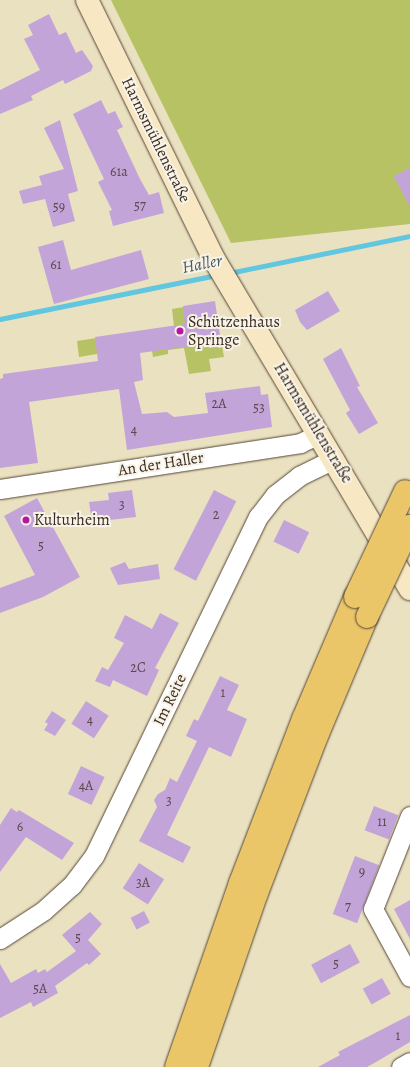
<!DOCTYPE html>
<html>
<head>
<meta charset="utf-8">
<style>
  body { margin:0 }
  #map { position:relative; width:410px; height:1067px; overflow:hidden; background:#eae1c1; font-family:Alegreya,serif }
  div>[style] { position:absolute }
  .green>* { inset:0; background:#b6c264 }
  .stream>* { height:5px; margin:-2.5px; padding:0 2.5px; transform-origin:2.5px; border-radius:2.5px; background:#61c6df }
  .building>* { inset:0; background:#c3a4d9; transform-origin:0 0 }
  .roads { filter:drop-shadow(0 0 1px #554536) drop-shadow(0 0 1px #554536) }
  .street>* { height:19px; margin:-9.5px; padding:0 9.5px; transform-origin:9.5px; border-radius:9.5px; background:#fff }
  .secondary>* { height:22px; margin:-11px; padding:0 11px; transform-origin:11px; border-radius:11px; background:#f7e8c3 }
  .highway>* { height:22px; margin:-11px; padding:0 11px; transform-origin:11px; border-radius:11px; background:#eac669 }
  .bridges { filter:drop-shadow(0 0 1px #554536) drop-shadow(0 0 1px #554536) }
  .highway-bridge>* { height:22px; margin:-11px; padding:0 11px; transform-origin:11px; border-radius:11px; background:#eac669 }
  .dots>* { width:11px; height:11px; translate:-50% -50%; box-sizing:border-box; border:2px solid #f7f3e8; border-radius:50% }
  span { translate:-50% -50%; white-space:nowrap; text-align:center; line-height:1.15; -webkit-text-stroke:4px #f7f3e8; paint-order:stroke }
  .number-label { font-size:14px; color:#5d484d }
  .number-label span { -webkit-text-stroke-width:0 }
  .street-label { font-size:16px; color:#3b2a1e }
  .poi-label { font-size:16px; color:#3b2a1e }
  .left { translate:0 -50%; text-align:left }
  .water-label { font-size:17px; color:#465958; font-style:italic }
</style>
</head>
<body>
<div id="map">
  <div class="green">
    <div style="clip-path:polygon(111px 0,410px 0,410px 224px,231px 243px)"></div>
    <div style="clip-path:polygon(196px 305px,202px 343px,221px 340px,224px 357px,209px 359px,211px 371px,189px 374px,184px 348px,168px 350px,168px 354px,153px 357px,151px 345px,79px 357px,77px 341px,174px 326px,172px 309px)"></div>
  </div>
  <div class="stream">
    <div style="left:229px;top:273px;width:185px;rotate:-11.6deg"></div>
    <div style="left:0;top:319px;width:221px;rotate:-11.5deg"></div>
  </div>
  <div class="building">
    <div style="clip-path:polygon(49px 14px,59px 35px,66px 32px,76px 53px,82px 50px,93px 66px,91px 71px,65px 84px,63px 80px,31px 96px,33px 100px,0 114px,0 90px,40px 70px,24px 39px,33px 35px,28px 25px)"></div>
    <div style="clip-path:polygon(101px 100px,108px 114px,115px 111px,123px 127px,117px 130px,140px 179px,149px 195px,159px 192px,164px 213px,113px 226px,109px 211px,112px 210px,98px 182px,104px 179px,73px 114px)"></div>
    <div style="clip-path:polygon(60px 120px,78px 191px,68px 194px,75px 221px,53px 227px,45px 199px,23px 204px,19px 191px,42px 185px,39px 176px,64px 169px,44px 128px)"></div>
    <div style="clip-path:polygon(410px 168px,410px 207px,394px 176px)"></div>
    <div style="clip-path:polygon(63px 240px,71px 270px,141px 250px,149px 279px,54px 304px,38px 247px)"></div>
    <div style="clip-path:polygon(328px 291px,340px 311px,307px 330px,300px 322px,295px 310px)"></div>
    <div style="clip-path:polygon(215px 301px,221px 342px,140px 353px,143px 380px,134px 382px,142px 414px,167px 412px,174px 417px,208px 413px,205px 393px,260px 386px,261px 395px,268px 394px,272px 427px,127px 450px,119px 389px,29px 402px,38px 463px,0 468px,0 379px,3px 378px,3px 374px,98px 361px,95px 337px,185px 324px,183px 306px)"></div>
    <div style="clip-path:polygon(341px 348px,360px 386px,357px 387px,378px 423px,359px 434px,346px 413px,350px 410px,323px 359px)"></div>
    <div style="clip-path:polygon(132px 490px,136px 517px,92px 522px,89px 502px,109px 500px,108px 493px)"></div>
    <div style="left:214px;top:490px;width:25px;height:89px;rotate:27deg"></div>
    <div style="clip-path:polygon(37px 498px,80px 577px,43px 597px,0 613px,0 588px,35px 575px,4px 516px)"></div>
    <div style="left:284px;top:520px;width:28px;height:24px;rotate:26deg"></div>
    <div style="clip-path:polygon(125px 562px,129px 569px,158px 564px,160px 579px,118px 585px,110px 568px)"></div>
    <div style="clip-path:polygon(160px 613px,179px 623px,155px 668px,159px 670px,147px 696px,113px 680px,110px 687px,95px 681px,102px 667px,108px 670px,124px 643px,114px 638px,125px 615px,152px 629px)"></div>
    <div style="clip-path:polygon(220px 676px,239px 685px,227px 710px,247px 719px,231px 757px,209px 747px,167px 835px,191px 847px,183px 863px,139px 841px,157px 807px,154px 800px,158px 794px,165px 790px,170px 778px,177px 782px,197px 741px,186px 736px,194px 719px,198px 721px)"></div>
    <div style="left:86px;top:701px;width:27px;height:27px;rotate:33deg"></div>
    <div style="clip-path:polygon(52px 711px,66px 720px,55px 736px,44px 730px,48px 724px,45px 722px)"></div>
    <div style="left:81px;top:766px;width:26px;height:31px;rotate:25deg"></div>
    <div style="left:374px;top:806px;width:26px;height:26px;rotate:21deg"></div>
    <div style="clip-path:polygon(11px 808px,17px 812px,19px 810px,74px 843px,62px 860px,26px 837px,0 872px,0 825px)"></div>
    <div style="left:355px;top:856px;width:26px;height:62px;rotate:21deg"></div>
    <div style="left:139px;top:863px;width:30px;height:30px;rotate:33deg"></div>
    <div style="clip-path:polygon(410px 900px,410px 939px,394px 909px)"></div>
    <div style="left:144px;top:911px;width:13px;height:15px;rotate:63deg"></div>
    <div style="clip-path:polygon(90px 912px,102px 924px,88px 940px,101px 954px,89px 965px,87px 963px,55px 986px,58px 993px,33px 1007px,31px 1002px,0 1018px,0 964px,11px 983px,36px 969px,38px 973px,45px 969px,47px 972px,76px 951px,62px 935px)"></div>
    <div style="left:350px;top:944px;width:21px;height:44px;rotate:62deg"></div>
    <div style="left:382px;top:978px;width:18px;height:22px;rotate:61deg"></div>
    <div style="clip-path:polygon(410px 1015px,410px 1042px,376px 1062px,367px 1067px,318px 1067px,340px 1055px,338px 1052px)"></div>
  </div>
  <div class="roads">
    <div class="street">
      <div style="left:0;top:489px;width:304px;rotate:-8.7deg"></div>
      <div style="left:300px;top:443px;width:21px;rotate:-25deg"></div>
      <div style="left:410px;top:816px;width:100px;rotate:111.7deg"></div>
      <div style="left:373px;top:909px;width:77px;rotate:61.4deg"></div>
      <div style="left:0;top:939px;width:51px;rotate:-33.1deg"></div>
      <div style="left:43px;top:911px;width:39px;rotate:-42deg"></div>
      <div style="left:72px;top:885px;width:36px;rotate:-53deg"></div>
      <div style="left:94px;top:856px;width:377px;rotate:-64.2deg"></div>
      <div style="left:258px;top:517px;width:28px;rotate:-52deg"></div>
      <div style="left:275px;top:495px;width:31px;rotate:-38deg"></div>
      <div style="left:299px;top:476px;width:39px;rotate:-26deg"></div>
      <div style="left:401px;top:1067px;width:10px;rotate:-29deg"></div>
    </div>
    <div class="secondary">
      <div style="left:87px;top:0;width:288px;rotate:63.9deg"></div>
      <div style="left:214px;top:259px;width:384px;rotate:59.3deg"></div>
    </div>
    <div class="highway">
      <div style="left:176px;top:1067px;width:195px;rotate:-70.8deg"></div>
      <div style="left:240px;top:883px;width:176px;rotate:-69deg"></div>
      <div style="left:303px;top:719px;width:133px;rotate:-66.9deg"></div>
      <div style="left:197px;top:1067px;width:184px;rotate:-71deg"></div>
      <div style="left:257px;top:893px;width:168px;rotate:-69.1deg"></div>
      <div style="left:317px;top:736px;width:129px;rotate:-67.2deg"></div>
    </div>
  </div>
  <div class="bridges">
    <div class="highway-bridge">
      <div style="left:355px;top:597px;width:117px;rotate:-64.7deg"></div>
      <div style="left:367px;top:617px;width:101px;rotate:-64.7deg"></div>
    </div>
  </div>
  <div class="dots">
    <div style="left:180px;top:331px;background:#b5179e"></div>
    <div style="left:26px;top:520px;background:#b5179e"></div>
  </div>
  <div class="number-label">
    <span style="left:119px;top:172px">61a</span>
    <span style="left:140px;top:206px">57</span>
    <span style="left:59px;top:207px">59</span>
    <span style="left:56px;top:265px">61</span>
    <span style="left:219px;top:404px">2A</span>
    <span style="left:259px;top:408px">53</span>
    <span style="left:134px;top:430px">4</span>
    <span style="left:122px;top:505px">3</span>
    <span style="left:216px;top:515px">2</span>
    <span style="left:41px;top:546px">5</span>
    <span style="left:138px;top:668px">2C</span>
    <span style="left:223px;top:693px">1</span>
    <span style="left:90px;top:720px">4</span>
    <span style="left:86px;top:786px">4A</span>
    <span style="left:169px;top:801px">3</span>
    <span style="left:382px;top:822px">11</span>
    <span style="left:20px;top:827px">6</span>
    <span style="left:362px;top:872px">9</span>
    <span style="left:143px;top:883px">3A</span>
    <span style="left:348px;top:907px">7</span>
    <span style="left:78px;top:938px">5</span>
    <span style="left:336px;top:964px">5</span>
    <span style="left:40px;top:989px">5A</span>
    <span style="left:398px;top:1036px">1</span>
  </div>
  <div class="street-label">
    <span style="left:156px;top:140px;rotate:64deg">Harmsmühlenstraße</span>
    <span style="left:313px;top:423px;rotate:59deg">Harmsmühlenstraße</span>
    <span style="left:161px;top:464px;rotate:-9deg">An der Haller</span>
    <span style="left:170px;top:700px;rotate:-64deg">Im Reite</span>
  </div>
  <div class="poi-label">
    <span class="left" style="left:188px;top:331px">Schützenhaus<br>Springe</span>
    <span class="left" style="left:34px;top:520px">Kulturheim</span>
  </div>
  <div class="water-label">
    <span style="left:202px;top:264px;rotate:-11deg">Haller</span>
  </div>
</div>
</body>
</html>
